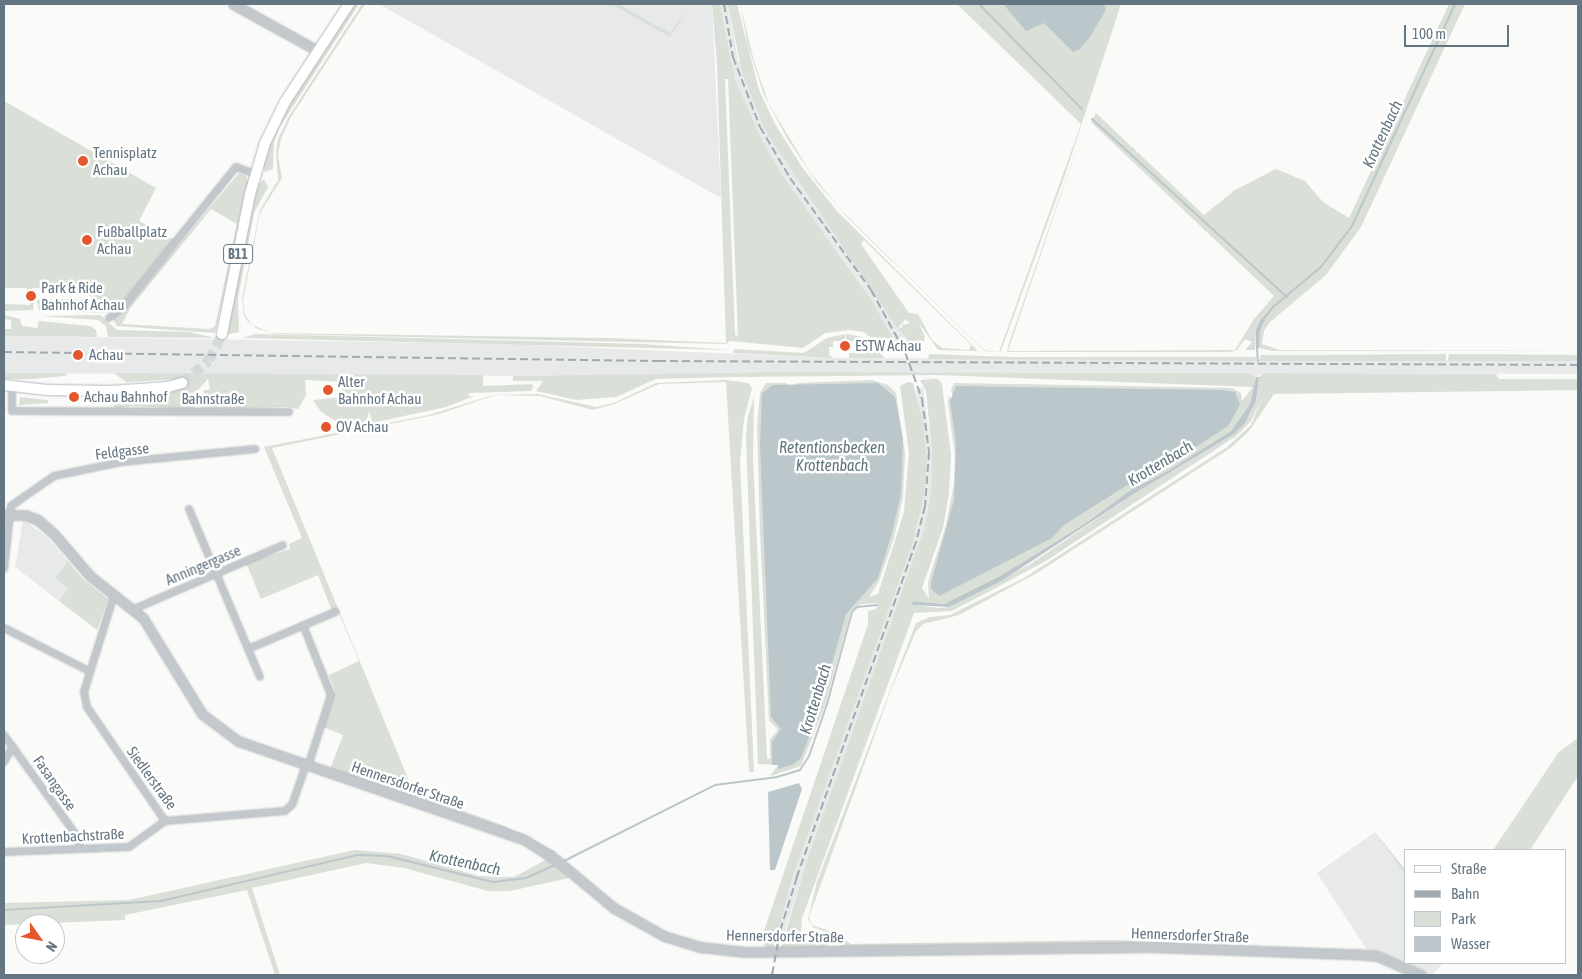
<!DOCTYPE html>
<html>
<head>
<meta charset="utf-8">
<style>
  body { margin:0 }
  #map { position:relative; width:1582px; height:979px; overflow:hidden; background:#fafaf8; font-family:"Asap Condensed",sans-serif }
  div>[style] { position:absolute }
  .built>* { inset:0; background:#e8e9e9 }
  .green>* { inset:0; background:#dadfd7 }
  .water>* { inset:0; background:#bbc7cb }
  .stream>* { height:2px; margin:-1px; padding:0 1px; transform-origin:1px; border-radius:1px; background:#bbc7cb }
  .primary-tunnel>* { height:10px; margin-top:-5px; transform-origin:0; background:repeating-linear-gradient(90deg,#d5d9db 0 10px,transparent 0 15px) }
  .roads { filter:drop-shadow(0 0 1px #b5babe) drop-shadow(0 0 1px #b5babe) }
  .minor>* { height:6px; margin:-3px; padding:0 3px; transform-origin:3px; border-radius:3px; background:#c3c8cc }
  .tertiary>* { height:9px; margin:-4.5px; padding:0 4.5px; transform-origin:4.5px; border-radius:4.5px; background:#c3c8cc }
  .primary>* { height:10px; margin:-5px; padding:0 5px; transform-origin:5px; border-radius:5px; background:#fff }
  .rail>* { height:2px; margin-top:-1px; transform-origin:0; background:repeating-linear-gradient(90deg,#a2aab0 0 8px,transparent 0 12px) }
  .dots>* { width:14px; height:14px; translate:-50% -50%; box-sizing:border-box; border:2px solid #fff; border-radius:50% }
  span { translate:-50% -50%; white-space:nowrap; text-align:center; line-height:1.15; -webkit-text-stroke:5px #fff; paint-order:stroke }
  .shield-label span { padding:1px 4px; background:#fff; border:1px solid; border-radius:4px; -webkit-text-stroke-width:0 }
  .shield-label { font-size:14px; color:#657683; font-weight:700 }
  .poi-label { font-size:15px; color:#657683 }
  .left { translate:0 -50%; text-align:left }
  .street-label { font-size:15px; color:#657683 }
  .water-label { font-size:16px; color:#60757c; font-style:italic }
  .frame { position:absolute; inset:0; border:5px solid #657683; pointer-events:none }
  .legend { position:absolute; left:1404px; top:849px; width:162px; height:115px; box-sizing:border-box; background:#fff; border:1px solid #c1c8cd; margin:0; padding:6px 9px; list-style:none; font-size:15px; color:#657683 }
  .legend li { display:flex; align-items:center; gap:10px; height:25px }
  .legend b { width:25px; border:1px solid #c1c8cd }
  .north { position:absolute; left:15px; top:914px; width:50px; height:50px; box-sizing:border-box; background:#fff; border:1px solid #c1c8cd; border-radius:50%; rotate:123deg; font-size:14px; font-weight:700; line-height:20px; text-align:center; color:#657683 }
  .north::after { content:''; display:block; margin:auto; width:18px; height:22px; background:#e4572e; clip-path:polygon(50% 0,100% 100%,50% 72%,0 100%) }
  .scale { position:absolute; left:1404px; top:25px; width:105px; height:22px; box-sizing:border-box; border:2px solid #657683; border-top:0; padding-left:6px; font-size:15px; line-height:18px; white-space:nowrap; color:#657683; -webkit-text-stroke:4px #fff; paint-order:stroke }
</style>
</head>
<body>
<div id="map">
  <div class="built">
    <div style="clip-path:polygon(379px 4px,712px 4px,721px 198px)"></div>
    <div style="clip-path:polygon(720px 4px,728px 4px,738px 59px,766px 132px,906px 336px,905px 340px,897px 343px,861px 284px,783px 176px,761px 138px,735px 79px)"></div>
    <div style="clip-path:polygon(4px 336px,503px 344px,834px 358px,1578px 361px,1578px 374px,1264px 373px,1256px 377px,1247px 373px,872px 372px,529px 376px,4px 373px)"></div>
    <div style="clip-path:polygon(923px 387px,932px 453px,931px 492px,924px 529px,806px 863px,784px 935px,775px 937px,792px 879px,917px 528px,927px 460px,916px 390px)"></div>
    <div style="clip-path:polygon(23px 520px,47px 537px,68px 561px,55px 578px,69px 588px,59px 601px,15px 567px)"></div>
    <div style="clip-path:polygon(1375px 832px,1406px 876px,1406px 963px,1443px 963px,1432px 975px,1367px 950px,1317px 873px)"></div>
  </div>
  <div class="green">
    <div style="clip-path:polygon(354px 4px,359px 4px,279px 128px,274px 142px,273px 169px,265px 172px,262px 160px,280px 118px)"></div>
    <div style="clip-path:polygon(evenodd,362px 4px,365px 4px,291px 117px,281px 139px,278px 155px,282px 178px,260px 213px,243px 300px,245px 315px,252px 325px,272px 333px,609px 338px,726px 343px,717px 64px,712px 4px,720px 4px,735px 79px,761px 138px,783px 176px,871px 299px,900px 350px,885px 347px,895px 352px,886px 351px,864px 332px,850px 330px,825px 333px,803px 348px,730px 341px,726px 344px,275px 334px,256px 328px,248px 322px,244px 315px,242px 298px,260px 210px,278px 180px,276px 150px,278px 139px,289px 116px,362px 4px,725px 79px,728px 79px,738px 336px,735px 335px,725px 79px)"></div>
    <div style="clip-path:polygon(611px 4px,618px 4px,670px 33px,692px 4px,670px 37px)"></div>
    <div style="clip-path:polygon(evenodd,728px 4px,737px 4px,759px 90px,775px 124px,802px 167px,836px 210px,978px 351px,938px 350px,919px 323px,925px 337px,921px 349px,908px 347px,906px 336px,898px 329px,903px 327px,901px 324px,906px 325px,910px 322px,905px 320px,897px 328px,766px 132px,742px 72px,728px 4px,864px 240px,971px 345px,969px 350px,942px 348px,932px 340px,918px 314px,909px 313px,861px 244px,864px 240px)"></div>
    <div style="clip-path:polygon(740px 4px,754px 61px,769px 104px,810px 172px,840px 209px,968px 335px,984px 350px,999px 352px,1081px 124px,957px 4px,1003px 4px,1006px 8px,1044px 23px,1106px 9px,1104px 4px,1121px 4px,1065px 175px,1001px 351px,999px 352px,984px 351px,847px 217px,817px 183px,788px 140px,764px 95px,748px 46px)"></div>
    <div style="clip-path:polygon(1449px 4px,1465px 4px,1361px 227px,1326px 275px,1270px 322px,1264px 331px,1262px 344px,1280px 350px,1578px 350px,1272px 351px,1259px 348px,1260px 331px,1265px 321px,1256px 330px,1255px 350px,1245px 350px,1252px 342px,1245px 339px,1237px 350px,1230px 352px,1007px 352px,1009px 343px,1087px 119px,1008px 351px,1235px 350px,1254px 319px,1274px 296px,1091px 122px,1096px 113px,1204px 215px,1235px 190px,1276px 169px,1305px 181px,1323px 202px,1349px 218px)"></div>
    <div style="clip-path:polygon(4px 101px,156px 188px,139px 221px,174px 240px,119px 306px,109px 305px,87px 294px,58px 293px,58px 288px,32px 288px,32px 293px,27px 293px,27px 288px,4px 288px)"></div>
    <div style="clip-path:polygon(evenodd,239px 173px,246px 176px,249px 184px,215px 333px,117px 326px,113px 319px,124px 310px,239px 173px,211px 209px,237px 224px,215px 326px,209px 329px,122px 324px,131px 307px,211px 209px)"></div>
    <div style="clip-path:polygon(264px 179px,268px 187px,254px 213px,238px 298px,239px 332px,225px 335px,255px 188px)"></div>
    <div style="clip-path:polygon(30px 299px,34px 300px,33px 310px,4px 311px,4px 304px,30px 305px)"></div>
    <div style="clip-path:polygon(40px 299px,40px 305px,58px 305px,58px 299px,86px 300px,110px 313px,39px 311px,37px 301px)"></div>
    <div style="clip-path:polygon(5px 315px,20px 319px,22px 326px,37px 328px,39px 321px,90px 326px,96px 330px,97px 337px,4px 336px,4px 329px,11px 329px,11px 320px,4px 319px)"></div>
    <div style="clip-path:polygon(100px 315px,117px 330px,190px 332px,215px 338px,108px 337px,106px 326px,98px 320px,41px 316px)"></div>
    <div style="clip-path:polygon(255px 334px,643px 344px,731px 350px,243px 338px)"></div>
    <div style="clip-path:polygon(845px 334px,845px 341px,833px 341px,833px 347px,829px 347px,829px 355px,834px 358px,733px 353px,734px 349px,804px 353px,827px 338px)"></div>
    <div style="clip-path:polygon(846px 334px,863px 337px,885px 358px,849px 358px,849px 353px,859px 353px,859px 341px,846px 341px)"></div>
    <div style="clip-path:polygon(929px 354px,1011px 357px,1257px 357px,1255px 361px,928px 359px)"></div>
    <div style="clip-path:polygon(1449px 354px,1578px 355px,1578px 361px,1448px 361px)"></div>
    <div style="clip-path:polygon(1310px 355px,1445px 354px,1446px 355px,1446px 361px,1259px 361px,1261px 355px)"></div>
    <div style="clip-path:polygon(799px 372px,1247px 373px,1256px 377px,1250px 404px,1231px 431px,1166px 472px,1132px 489px,1086px 523px,1000px 576px,944px 604px,914px 601px,913px 605px,939px 608px,949px 607px,1029px 565px,1132px 495px,1226px 439px,1249px 416px,1256px 401px,1259px 377px,1264px 373px,1496px 374px,1499px 379px,1578px 379px,1578px 390px,1274px 394px,1250px 430px,1232px 447px,1037px 573px,959px 615px,923px 624px,916px 631px,891px 690px,809px 917px,812px 925px,835px 933px,851px 944px,1116px 940px,1377px 953px,841px 947px,835px 935px,813px 927px,808px 919px,817px 882px,916px 623px,930px 617px,950px 615px,1024px 578px,1227px 447px,1251px 425px,1263px 396px,1251px 421px,1236px 436px,1046px 561px,952px 611px,914px 613px,802px 918px,801px 933px,825px 938px,829px 944px,825px 948px,781px 949px,806px 863px,924px 529px,931px 492px,932px 453px,926px 391px,920px 380px,933px 380px,921px 378px,938px 379px,942px 384px,951px 455px,949px 493px,943px 528px,922px 588px,929px 599px,928px 582px,946px 525px,954px 484px,955px 455px,948px 403px,949px 395px,953px 404px,955px 403px,951px 390px,954px 383px,1232px 388px,1241px 393px,1242px 401px,1253px 387px,936px 375px,732px 377px,656px 379px,616px 397px,576px 400px,536px 391px,543px 381px,513px 381px,513px 376px)"></div>
    <div style="clip-path:polygon(4px 373px,67px 373px,65px 376px,32px 379px,4px 379px)"></div>
    <div style="clip-path:polygon(114px 373px,483px 375px,483px 386px,532px 384px,533px 387px,531px 391px,469px 393px,468px 396px,474px 396px,446px 407px,372px 423px,369px 411px,366px 424px,347px 428px,321px 412px,313px 400px,342px 397px,342px 382px,305px 380px,306px 395px,298px 409px,284px 407px,201px 409px,204px 390px,210px 390px,208px 379px,196px 392px,189px 393px,189px 399px,196px 399px,195px 409px,131px 406px,114px 409px,113px 399px,108px 399px,110px 394px,162px 394px,183px 388px,179px 379px,126px 382px)"></div>
    <div style="clip-path:polygon(726px 380px,748px 383px,752px 388px,744px 419px,740px 461px,754px 772px,749px 772px,726px 382px,659px 384px,614px 404px,593px 410px,540px 396px,495px 395px,439px 414px,272px 448px,414px 793px,505px 826px,557px 852px,554px 854px,535px 842px,330px 769px,343px 735px,323px 727px,335px 691px,329px 675px,359px 661px,337px 609px,332px 611px,318px 575px,261px 599px,246px 563px,290px 549px,289px 544px,302px 538px,264px 447px,429px 415px,493px 395px,537px 394px,597px 407px,616px 402px,656px 383px)"></div>
    <div style="clip-path:polygon(872px 380px,888px 385px,896px 393px,905px 453px,903px 497px,894px 538px,879px 581px,869px 597px,878px 594px,904px 512px,909px 453px,900px 386px,908px 382px,913px 383px,923px 423px,927px 460px,924px 495px,913px 542px,792px 879px,773px 949px,768px 949px,764px 945px,764px 931px,868px 624px,868px 611px,876px 609px,878px 603px,861px 604px,851px 611px,825px 705px,801px 766px,770px 776px,778px 765px,758px 764px,746px 437px,748px 416px,754px 397px,753px 458px,767px 759px,770px 759px,770px 739px,778px 730px,769px 720px,760px 532px,757px 425px,760px 393px,766px 383px,786px 383px,789px 387px,798px 383px)"></div>
    <div style="clip-path:polygon(20px 397px,48px 400px,48px 403px,19px 405px)"></div>
    <div style="clip-path:polygon(68px 561px,82px 578px,108px 599px,97px 630px,59px 601px,68px 588px,55px 578px)"></div>
    <div style="clip-path:polygon(1578px 738px,1578px 776px,1530px 850px,1493px 850px,1559px 752px)"></div>
    <div style="clip-path:polygon(1375px 832px,1404px 868px,1406px 876px)"></div>
    <div style="clip-path:polygon(355px 850px,401px 854px,479px 876px,514px 877px,549px 858px,569px 878px,510px 891px,488px 891px,404px 868px,366px 863px,252px 888px,280px 975px,275px 975px,247px 890px,125px 915px,125px 920px,4px 925px,4px 903px,129px 900px)"></div>
  </div>
  <div class="water">
    <div style="clip-path:polygon(1003px 4px,1104px 4px,1106px 9px,1090px 37px,1080px 49px,1073px 52px,1044px 23px,1026px 31px)"></div>
    <div style="clip-path:polygon(1261px 319px,1265px 320px,1260px 331px,1259px 348px,1256px 348px,1256px 330px)"></div>
    <div style="clip-path:polygon(1256px 377px,1259px 377px,1256px 401px,1245px 423px,1234px 434px,1132px 495px,1003px 580px,949px 607px,912px 605px,913px 601px,944px 604px,1000px 576px,1086px 523px,1132px 489px,1166px 472px,1231px 431px,1250px 404px)"></div>
    <div style="clip-path:polygon(878px 383px,895px 397px,903px 439px,901px 493px,892px 533px,878px 578px,846px 614px,818px 713px,801px 758px,794px 764px,778px 769px,778px 765px,772px 765px,772px 742px,781px 729px,771px 717px,760px 445px,762px 393px,773px 385px)"></div>
    <div style="clip-path:polygon(956px 386px,1223px 390px,1235px 392px,1240px 405px,1228px 426px,1156px 473px,1129px 484px,1064px 525px,1052px 538px,939px 596px,931px 589px,931px 583px,954px 500px,956px 442px,950px 401px)"></div>
    <div style="clip-path:polygon(799px 783px,802px 789px,775px 870px,770px 870px,768px 792px)"></div>
  </div>
  <div class="stream">
    <div style="left:979px;top:4px;width:147px;rotate:45.6deg"></div>
    <div style="left:1092px;top:119px;width:264px;rotate:42.4deg"></div>
    <div style="left:1261px;top:322px;width:19px;rotate:-51deg"></div>
    <div style="left:1273px;top:307px;width:62px;rotate:-39.8deg"></div>
    <div style="left:1321px;top:267px;width:51px;rotate:-52.9deg"></div>
    <div style="left:1352px;top:226px;width:245px;rotate:-65.1deg"></div>
    <div style="left:1257px;top:348px;width:13px;rotate:86deg"></div>
    <div style="left:562px;top:862px;width:171px;rotate:-26.7deg"></div>
    <div style="left:715px;top:785px;width:63px;rotate:-7.4deg"></div>
    <div style="left:777px;top:777px;width:24px;rotate:-17deg"></div>
    <div style="left:800px;top:770px;width:17px;rotate:-57deg"></div>
    <div style="left:809px;top:756px;width:55px;rotate:-70.9deg"></div>
    <div style="left:827px;top:704px;width:95px;rotate:-74.8deg"></div>
    <div style="left:852px;top:612px;width:7px;rotate:-45deg"></div>
    <div style="left:857px;top:607px;width:20px;rotate:-6deg"></div>
    <div style="left:4px;top:910px;width:157px;rotate:-3.3deg"></div>
    <div style="left:161px;top:901px;width:201px;rotate:-13.2deg"></div>
    <div style="left:357px;top:855px;width:30px;rotate:2deg"></div>
    <div style="left:387px;top:856px;width:109px;rotate:13.8deg"></div>
    <div style="left:493px;top:882px;width:33px;rotate:-7deg"></div>
    <div style="left:526px;top:878px;width:35px;rotate:-24deg"></div>
  </div>
  <div class="primary-tunnel">
    <div style="left:182px;top:383px;width:35px;rotate:-40deg"></div>
    <div style="left:209px;top:360px;width:29px;rotate:-63deg"></div>
  </div>
  <div class="roads">
    <div class="minor">
      <div style="left:109px;top:318px;width:18px;rotate:-38deg"></div>
      <div style="left:123px;top:307px;width:180px;rotate:-51.1deg"></div>
      <div style="left:236px;top:167px;width:20px;rotate:20deg"></div>
      <div style="left:12px;top:387px;width:24px;rotate:90deg"></div>
      <div style="left:12px;top:411px;width:277px;rotate:0.2deg"></div>
      <div style="left:189px;top:509px;width:182px;rotate:67.1deg"></div>
      <div style="left:4px;top:569px;width:63px;rotate:-83.7deg"></div>
      <div style="left:11px;top:506px;width:52px;rotate:-34.9deg"></div>
      <div style="left:54px;top:476px;width:69px;rotate:-11.6deg"></div>
      <div style="left:122px;top:462px;width:134px;rotate:-5.6deg"></div>
      <div style="left:114px;top:595px;width:102px;rotate:107.2deg"></div>
      <div style="left:84px;top:692px;width:15px;rotate:79deg"></div>
      <div style="left:87px;top:707px;width:138px;rotate:55.6deg"></div>
      <div style="left:165px;top:821px;width:120px;rotate:-4.8deg"></div>
      <div style="left:285px;top:811px;width:9px;rotate:-41deg"></div>
      <div style="left:292px;top:805px;width:42px;rotate:-70.7deg"></div>
      <div style="left:134px;top:609px;width:162px;rotate:-23.2deg"></div>
      <div style="left:303px;top:625px;width:75px;rotate:68.2deg"></div>
      <div style="left:331px;top:695px;width:75px;rotate:107.9deg"></div>
      <div style="left:4px;top:628px;width:95px;rotate:26.8deg"></div>
      <div style="left:248px;top:649px;width:95px;rotate:-23deg"></div>
      <div style="left:4px;top:735px;width:120px;rotate:54.2deg"></div>
      <div style="left:74px;top:832px;width:18px;rotate:68deg"></div>
      <div style="left:4px;top:762px;width:18px;rotate:-61deg"></div>
      <div style="left:4px;top:852px;width:125px;rotate:-2.3deg"></div>
      <div style="left:129px;top:847px;width:44px;rotate:-35.8deg"></div>
    </div>
    <div class="tertiary">
      <div style="left:233px;top:4px;width:97px;rotate:28.9deg"></div>
      <div style="left:4px;top:515px;width:21px"></div>
      <div style="left:25px;top:515px;width:14px;rotate:21deg"></div>
      <div style="left:38px;top:520px;width:21px;rotate:41deg"></div>
      <div style="left:54px;top:534px;width:55px;rotate:49.4deg"></div>
      <div style="left:90px;top:576px;width:68px;rotate:38.4deg"></div>
      <div style="left:143px;top:618px;width:113px;rotate:58.4deg"></div>
      <div style="left:202px;top:714px;width:45px;rotate:36.9deg"></div>
      <div style="left:238px;top:741px;width:301px;rotate:19deg"></div>
      <div style="left:523px;top:839px;width:38px;rotate:32deg"></div>
      <div style="left:555px;top:859px;width:77px;rotate:39.7deg"></div>
      <div style="left:614px;top:908px;width:57px;rotate:29.2deg"></div>
      <div style="left:664px;top:936px;width:39px;rotate:17deg"></div>
      <div style="left:701px;top:947px;width:44px;rotate:6.5deg"></div>
      <div style="left:745px;top:952px;width:404px;rotate:-0.7deg"></div>
      <div style="left:1149px;top:947px;width:205px;rotate:2deg"></div>
      <div style="left:1354px;top:954px;width:23px;rotate:5deg"></div>
      <div style="left:1377px;top:956px;width:48px;rotate:23.4deg"></div>
    </div>
    <div class="primary">
      <div style="left:222px;top:334px;width:143px;rotate:-78.7deg"></div>
      <div style="left:250px;top:194px;width:53px;rotate:-73.6deg"></div>
      <div style="left:265px;top:143px;width:46px;rotate:-64deg"></div>
      <div style="left:285px;top:102px;width:117px;rotate:-56.9deg"></div>
      <div style="left:4px;top:385px;width:43px;rotate:6.6deg"></div>
      <div style="left:47px;top:390px;width:63px;rotate:0.9deg"></div>
      <div style="left:110px;top:391px;width:58px;rotate:-3.9deg"></div>
      <div style="left:168px;top:387px;width:15px;rotate:-16deg"></div>
    </div>
  </div>
  <div class="rail">
    <div style="left:724px;top:4px;width:54px;rotate:80.4deg"></div>
    <div style="left:733px;top:57px;width:75px;rotate:68.9deg"></div>
    <div style="left:760px;top:127px;width:59px;rotate:59.5deg"></div>
    <div style="left:790px;top:178px;width:138px;rotate:54.1deg"></div>
    <div style="left:871px;top:290px;width:71px;rotate:61.3deg"></div>
    <div style="left:905px;top:352px;width:50px;rotate:70.1deg"></div>
    <div style="left:922px;top:399px;width:53px;rotate:82.5deg"></div>
    <div style="left:929px;top:452px;width:54px;rotate:94.2deg"></div>
    <div style="left:925px;top:506px;width:37px;rotate:104deg"></div>
    <div style="left:916px;top:542px;width:356px;rotate:109.6deg"></div>
    <div style="left:797px;top:877px;width:57px;rotate:107.5deg"></div>
    <div style="left:780px;top:931px;width:45px;rotate:100.3deg"></div>
    <div style="left:4px;top:352px;width:654px;rotate:0.79deg"></div>
    <div style="left:658px;top:361px;width:920px;rotate:0.25deg"></div>
  </div>
  <div class="dots">
    <div style="left:83px;top:161px;background:#e4572e"></div>
    <div style="left:87px;top:240px;background:#e4572e"></div>
    <div style="left:31px;top:296px;background:#e4572e"></div>
    <div style="left:845px;top:346px;background:#e4572e"></div>
    <div style="left:78px;top:355px;background:#e4572e"></div>
    <div style="left:328px;top:390px;background:#e4572e"></div>
    <div style="left:74px;top:397px;background:#e4572e"></div>
    <div style="left:326px;top:427px;background:#e4572e"></div>
  </div>
  <div class="shield-label">
    <span style="left:238px;top:254px">B11</span>
  </div>
  <div class="poi-label">
    <span class="left" style="left:93px;top:161px">Tennisplatz<br>Achau</span>
    <span class="left" style="left:97px;top:240px">Fußballplatz<br>Achau</span>
    <span class="left" style="left:41px;top:296px">Park &amp; Ride<br>Bahnhof Achau</span>
    <span class="left" style="left:855px;top:346px">ESTW Achau</span>
    <span class="left" style="left:89px;top:355px">Achau</span>
    <span class="left" style="left:338px;top:390px">Alter<br>Bahnhof Achau</span>
    <span class="left" style="left:84px;top:397px">Achau Bahnhof</span>
    <span class="left" style="left:336px;top:427px">OV Achau</span>
  </div>
  <div class="street-label">
    <span style="left:213px;top:399px">Bahnstraße</span>
    <span style="left:122px;top:451px;rotate:-7deg">Feldgasse</span>
    <span style="left:203px;top:565px;rotate:-23deg">Anningergasse</span>
    <span style="left:152px;top:778px;rotate:54deg">Siedlerstraße</span>
    <span style="left:55px;top:783px;rotate:55deg">Fasangasse</span>
    <span style="left:408px;top:785px;rotate:19deg">Hennersdorfer Straße</span>
    <span style="left:73px;top:836px;rotate:-3deg">Krottenbachstraße</span>
    <span style="left:1190px;top:935px;rotate:2deg">Hennersdorfer Straße</span>
    <span style="left:785px;top:936px;rotate:1deg">Hennersdorfer Straße</span>
  </div>
  <div class="water-label">
    <span style="left:1382px;top:134px;rotate:-65deg">Krottenbach</span>
    <span style="left:832px;top:456px">Retentionsbecken<br>Krottenbach</span>
    <span style="left:1160px;top:463px;rotate:-31deg">Krottenbach</span>
    <span style="left:815px;top:699px;rotate:-73deg">Krottenbach</span>
    <span style="left:465px;top:862px;rotate:12deg">Krottenbach</span>
  </div>
  <div class="frame"></div>
  <ul class="legend">
  <li><b style="height:6px;background:#fff"></b>Straße</li>
  <li><b style="height:6px;background:#a2aab0"></b>Bahn</li>
  <li><b style="height:14px;background:#dadfd7"></b>Park</li>
  <li><b style="height:14px;background:#bbc7cb"></b>Wasser</li>
  </ul>
  <div class="north">N</div>
  <div class="scale">100 m</div>
</div>
</body>
</html>
